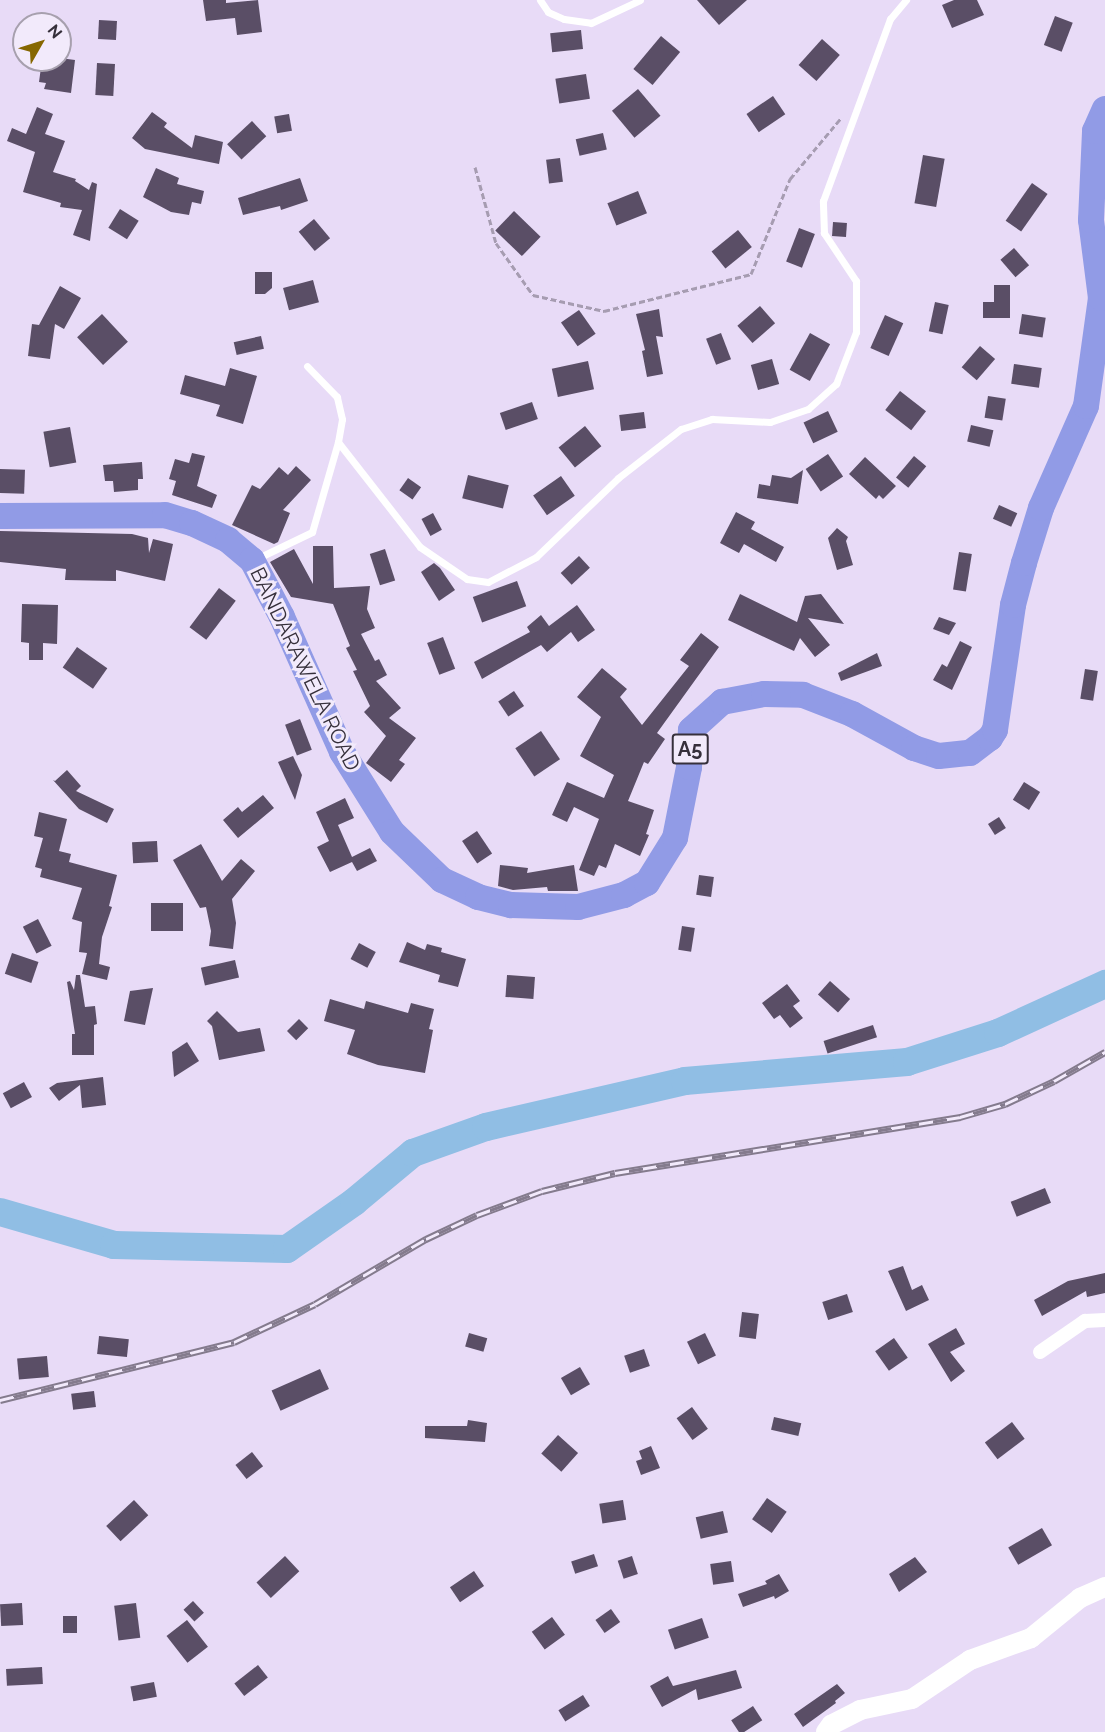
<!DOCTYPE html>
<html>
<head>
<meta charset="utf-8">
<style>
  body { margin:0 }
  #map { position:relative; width:1105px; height:1732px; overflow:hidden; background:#e8dbf7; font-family:Raleway,sans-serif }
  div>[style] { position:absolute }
  .river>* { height:28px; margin:-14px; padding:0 14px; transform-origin:14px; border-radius:14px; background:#90bee4 }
  .building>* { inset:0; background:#5a4e66; transform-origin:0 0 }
  .path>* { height:3px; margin-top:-1.5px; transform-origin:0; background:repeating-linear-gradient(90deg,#a69cb1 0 6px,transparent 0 9px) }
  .lane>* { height:7px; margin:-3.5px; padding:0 3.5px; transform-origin:3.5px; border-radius:3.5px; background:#fff }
  .street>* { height:14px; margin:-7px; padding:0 7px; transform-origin:7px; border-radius:7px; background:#fff }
  .secondary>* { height:20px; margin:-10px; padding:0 10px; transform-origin:10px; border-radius:10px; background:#fff }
  .highway>* { height:26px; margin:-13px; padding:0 13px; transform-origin:13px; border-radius:13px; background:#919be6 }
  .rail>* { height:7px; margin-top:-3.5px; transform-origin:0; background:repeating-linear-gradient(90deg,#f2eafb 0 14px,#847b8d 0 28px); box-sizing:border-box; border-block:2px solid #847b8d }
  span { translate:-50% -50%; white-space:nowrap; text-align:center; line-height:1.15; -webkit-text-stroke:6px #f2eafb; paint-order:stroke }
  .shield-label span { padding:2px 4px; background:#f2eafb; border:2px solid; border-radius:4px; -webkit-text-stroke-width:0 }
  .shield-label { font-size:20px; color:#36303b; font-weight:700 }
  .street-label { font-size:21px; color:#36303b }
  .north { position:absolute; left:12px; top:12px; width:60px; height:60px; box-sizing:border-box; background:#f2eafb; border:2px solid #a7a0ae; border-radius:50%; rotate:51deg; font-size:16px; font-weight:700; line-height:24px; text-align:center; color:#36303b }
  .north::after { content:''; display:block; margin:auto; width:21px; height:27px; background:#866701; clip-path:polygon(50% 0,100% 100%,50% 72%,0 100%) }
</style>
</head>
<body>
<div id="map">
  <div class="river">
    <div style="left:0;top:1212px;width:119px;rotate:16.1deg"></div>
    <div style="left:114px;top:1245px;width:173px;rotate:1.3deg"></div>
    <div style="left:287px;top:1249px;width:82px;rotate:-35deg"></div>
    <div style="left:354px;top:1202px;width:77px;rotate:-39.7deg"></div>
    <div style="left:413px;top:1153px;width:77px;rotate:-19.6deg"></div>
    <div style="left:486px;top:1127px;width:204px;rotate:-13deg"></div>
    <div style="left:685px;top:1081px;width:223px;rotate:-4.9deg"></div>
    <div style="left:907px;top:1062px;width:96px;rotate:-17.7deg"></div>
    <div style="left:998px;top:1033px;width:118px;rotate:-24.6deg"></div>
  </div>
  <div class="building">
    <div style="clip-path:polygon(203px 0,226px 0,226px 3px,258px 0,262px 32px,237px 35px,235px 18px,206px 21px)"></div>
    <div style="clip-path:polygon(697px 0,747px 0,719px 25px)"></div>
    <div style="clip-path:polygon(954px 0,977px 0,984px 15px,952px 28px,942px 5px)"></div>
    <div style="left:1055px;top:16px;width:19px;height:31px;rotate:21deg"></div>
    <div style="left:99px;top:20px;width:18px;height:19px;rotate:3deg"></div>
    <div style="left:581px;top:30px;width:19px;height:31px;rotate:84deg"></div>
    <div style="left:661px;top:36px;width:25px;height:43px;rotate:40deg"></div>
    <div style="left:822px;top:39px;width:24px;height:35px;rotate:42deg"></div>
    <div style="clip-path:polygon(60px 58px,75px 60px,71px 93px,44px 89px,46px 83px,39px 82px,42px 60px,60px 60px)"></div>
    <div style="left:97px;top:63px;width:18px;height:32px;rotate:3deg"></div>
    <div style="left:586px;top:74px;width:25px;height:31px;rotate:81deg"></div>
    <div style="left:638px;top:89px;width:35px;height:34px;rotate:50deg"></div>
    <div style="left:773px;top:96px;width:22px;height:32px;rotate:56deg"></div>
    <div style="clip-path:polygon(37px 107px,53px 114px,45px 134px,65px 141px,53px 172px,76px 179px,75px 181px,89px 190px,92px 182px,97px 184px,90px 241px,73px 235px,82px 210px,60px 207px,61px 203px,23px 192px,35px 152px,7px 141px,12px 128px,26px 134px)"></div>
    <div style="clip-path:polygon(152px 112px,167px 123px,164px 127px,192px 148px,195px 135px,223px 142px,219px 164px,145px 149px,132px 138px)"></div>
    <div style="left:289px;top:114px;width:17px;height:15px;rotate:80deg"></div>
    <div style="left:252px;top:121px;width:21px;height:34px;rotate:47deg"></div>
    <div style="left:603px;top:133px;width:17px;height:28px;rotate:77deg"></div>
    <div style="left:923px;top:155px;width:22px;height:49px;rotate:10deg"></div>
    <div style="left:560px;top:158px;width:24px;height:14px;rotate:83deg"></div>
    <div style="clip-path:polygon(156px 168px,179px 178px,177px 184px,204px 191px,201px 204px,192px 202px,189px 215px,171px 212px,143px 197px)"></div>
    <div style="clip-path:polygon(300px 178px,308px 201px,281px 210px,280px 206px,243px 215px,238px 198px)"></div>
    <div style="left:1032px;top:183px;width:19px;height:46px;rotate:35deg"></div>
    <div style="left:638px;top:191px;width:24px;height:33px;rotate:68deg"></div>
    <div style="left:120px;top:209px;width:22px;height:22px;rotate:32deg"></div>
    <div style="left:514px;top:211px;width:37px;height:27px;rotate:44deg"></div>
    <div style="left:314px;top:219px;width:25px;height:20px;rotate:50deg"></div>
    <div style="left:833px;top:222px;width:14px;height:14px;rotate:4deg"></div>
    <div style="left:799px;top:228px;width:17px;height:36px;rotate:21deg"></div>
    <div style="left:738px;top:230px;width:22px;height:34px;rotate:51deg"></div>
    <div style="left:1014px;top:248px;width:23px;height:18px;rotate:49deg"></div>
    <div style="clip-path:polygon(255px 272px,272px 272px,272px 288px,265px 294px,255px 294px)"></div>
    <div style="left:313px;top:280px;width:23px;height:31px;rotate:75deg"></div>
    <div style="clip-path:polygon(994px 285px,1010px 285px,1010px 318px,983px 318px,983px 302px,994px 302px)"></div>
    <div style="clip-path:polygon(60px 286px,81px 298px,64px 329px,55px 324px,50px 359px,28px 356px,32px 324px,39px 325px)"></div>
    <div style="left:935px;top:302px;width:14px;height:30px;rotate:12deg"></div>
    <div style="left:760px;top:306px;width:23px;height:30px;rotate:49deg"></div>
    <div style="clip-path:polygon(659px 309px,663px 337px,656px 336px,663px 374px,647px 377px,642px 351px,645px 350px,636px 314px)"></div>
    <div style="left:579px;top:310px;width:29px;height:22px;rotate:55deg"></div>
    <div style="left:102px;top:314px;width:38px;height:34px;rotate:47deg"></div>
    <div style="left:1022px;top:314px;width:24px;height:20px;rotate:9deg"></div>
    <div style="left:885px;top:315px;width:20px;height:36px;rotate:24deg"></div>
    <div style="left:721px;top:333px;width:28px;height:16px;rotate:69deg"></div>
    <div style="left:810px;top:333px;width:23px;height:42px;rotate:29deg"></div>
    <div style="left:261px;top:336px;width:13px;height:28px;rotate:77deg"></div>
    <div style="left:980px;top:346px;width:20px;height:28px;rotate:41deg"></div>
    <div style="left:772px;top:359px;width:26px;height:22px;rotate:74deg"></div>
    <div style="left:588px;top:361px;width:29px;height:37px;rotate:78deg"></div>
    <div style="left:1014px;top:364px;width:28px;height:20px;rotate:8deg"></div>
    <div style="clip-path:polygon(230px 368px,257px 376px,243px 424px,216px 416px,220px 405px,180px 394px,185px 375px,225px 386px)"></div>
    <div style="left:900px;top:391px;width:33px;height:24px;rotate:38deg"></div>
    <div style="left:988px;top:396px;width:18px;height:22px;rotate:9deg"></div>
    <div style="left:532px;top:402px;width:18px;height:34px;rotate:71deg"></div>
    <div style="left:828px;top:411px;width:23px;height:27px;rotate:65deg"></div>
    <div style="left:644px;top:412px;width:16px;height:25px;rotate:83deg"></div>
    <div style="left:971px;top:425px;width:23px;height:17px;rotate:13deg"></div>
    <div style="left:585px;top:426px;width:26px;height:34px;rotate:51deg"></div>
    <div style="left:70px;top:427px;width:36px;height:27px;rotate:80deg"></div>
    <div style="clip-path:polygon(192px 453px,205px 456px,197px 486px,217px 495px,212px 508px,172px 495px,176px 481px,169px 479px,175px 459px,189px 463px)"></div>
    <div style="left:828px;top:454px;width:27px;height:27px;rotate:56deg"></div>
    <div style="left:914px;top:456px;width:16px;height:28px;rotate:40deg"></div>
    <div style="clip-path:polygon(865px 457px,896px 486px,883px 499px,879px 495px,876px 499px,849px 474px)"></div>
    <div style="clip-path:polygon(142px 462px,143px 479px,138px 479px,138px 490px,114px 492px,113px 481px,105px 481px,103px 465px)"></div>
    <div style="clip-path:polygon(296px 466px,311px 480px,283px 510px,290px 513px,278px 542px,274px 544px,232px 525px,252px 485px,260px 489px,279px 467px,288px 475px)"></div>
    <div style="left:0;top:469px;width:25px;height:24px;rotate:2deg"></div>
    <div style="clip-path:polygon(803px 470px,798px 504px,757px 498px,759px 484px,770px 486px,772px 475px,791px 478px)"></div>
    <div style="left:468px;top:475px;width:42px;height:24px;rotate:14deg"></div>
    <div style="left:561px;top:476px;width:24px;height:34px;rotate:55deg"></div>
    <div style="left:408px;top:478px;width:16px;height:15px;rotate:35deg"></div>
    <div style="left:999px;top:505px;width:20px;height:15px;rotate:24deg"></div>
    <div style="clip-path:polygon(736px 512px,755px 522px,751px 529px,784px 547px,776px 562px,744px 544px,739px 553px,720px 543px)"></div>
    <div style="left:433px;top:513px;width:19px;height:13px;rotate:62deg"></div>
    <div style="clip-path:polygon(837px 528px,848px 537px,846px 541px,853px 565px,837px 570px,828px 538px)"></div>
    <div style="clip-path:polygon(0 531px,132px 534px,148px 538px,149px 553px,153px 539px,173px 544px,165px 581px,116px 570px,116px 581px,65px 580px,66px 569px,0 562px)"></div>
    <div style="clip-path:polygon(313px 546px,333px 546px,334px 588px,370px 586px,367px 609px,375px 628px,361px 634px,375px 661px,379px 659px,387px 675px,376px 681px,401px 708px,389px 718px,416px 738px,399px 760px,405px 764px,391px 782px,366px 763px,386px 736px,364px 712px,370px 706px,353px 671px,357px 670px,346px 648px,350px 646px,333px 604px,291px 597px,270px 562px,294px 549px,313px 584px)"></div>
    <div style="left:385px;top:549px;width:33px;height:16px;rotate:72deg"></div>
    <div style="left:959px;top:552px;width:13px;height:38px;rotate:9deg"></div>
    <div style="left:579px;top:556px;width:16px;height:25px;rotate:47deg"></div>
    <div style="clip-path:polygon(434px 563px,440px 568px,455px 590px,439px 601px,421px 572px)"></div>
    <div style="left:517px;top:581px;width:27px;height:47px;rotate:70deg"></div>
    <div style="left:219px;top:588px;width:21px;height:49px;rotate:37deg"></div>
    <div style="clip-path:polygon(740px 594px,797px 622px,805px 596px,821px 594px,844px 624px,808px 618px,830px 645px,815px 657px,800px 638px,794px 651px,728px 620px)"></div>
    <div style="clip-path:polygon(22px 604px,58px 605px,57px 644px,43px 643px,43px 660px,29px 660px,29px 643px,21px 642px)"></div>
    <div style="clip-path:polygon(577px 605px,595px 630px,578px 642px,571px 632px,547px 652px,541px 645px,482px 679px,474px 662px,530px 632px,527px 627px,541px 615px,549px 626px)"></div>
    <div style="clip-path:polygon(939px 617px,956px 623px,949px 635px,933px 629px)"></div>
    <div style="clip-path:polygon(701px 633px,719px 647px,657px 733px,665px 739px,648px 764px,644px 762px,628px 801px,654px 810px,646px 834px,649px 835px,640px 856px,615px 844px,606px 868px,599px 865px,594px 876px,579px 870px,599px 819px,574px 807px,567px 822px,552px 815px,567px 782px,604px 798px,614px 775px,580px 756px,601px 717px,577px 697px,602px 668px,627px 689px,620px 697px,642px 725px,689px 666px,680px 660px)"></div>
    <div style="left:443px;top:637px;width:34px;height:17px;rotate:69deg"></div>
    <div style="clip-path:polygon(960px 641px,972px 647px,952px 690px,933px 680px,942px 664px,947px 667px)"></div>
    <div style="left:77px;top:647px;width:37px;height:25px;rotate:35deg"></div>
    <div style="clip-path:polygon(877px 653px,882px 666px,841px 681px,838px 673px)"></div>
    <div style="left:1085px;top:669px;width:13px;height:30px;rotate:9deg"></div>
    <div style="left:514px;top:691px;width:18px;height:19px;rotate:56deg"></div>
    <div style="left:300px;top:719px;width:33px;height:16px;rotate:69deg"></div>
    <div style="left:541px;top:731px;width:34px;height:31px;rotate:56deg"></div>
    <div style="clip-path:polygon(293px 756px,302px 775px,295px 800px,278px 762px)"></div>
    <div style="clip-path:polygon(67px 770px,81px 786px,76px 791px,114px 809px,107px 823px,79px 809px,53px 780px,55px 781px)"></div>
    <div style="left:1024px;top:782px;width:19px;height:21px;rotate:32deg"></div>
    <div style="clip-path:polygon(263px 795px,274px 808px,238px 838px,223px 820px,238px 807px,242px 812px)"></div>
    <div style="clip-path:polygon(345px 798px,354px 818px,338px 825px,352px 857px,370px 848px,377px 861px,357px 871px,352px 862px,330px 872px,317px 847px,329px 841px,316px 812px)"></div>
    <div style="clip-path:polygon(39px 812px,67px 819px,59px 851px,71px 854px,69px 862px,117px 875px,109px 906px,112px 907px,102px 937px,99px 964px,110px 967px,107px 980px,82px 974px,87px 953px,79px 952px,82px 922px,72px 919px,82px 888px,40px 877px,42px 869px,35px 867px,43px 838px,34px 836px)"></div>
    <div style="left:999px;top:817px;width:13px;height:13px;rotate:58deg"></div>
    <div style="left:477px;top:831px;width:27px;height:18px;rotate:56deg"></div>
    <div style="left:157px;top:841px;width:21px;height:25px;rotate:87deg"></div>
    <div style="clip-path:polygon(201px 844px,222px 881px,241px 859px,255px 871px,232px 899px,236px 923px,233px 949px,209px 946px,211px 931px,206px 907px,200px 908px,173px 860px)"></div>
    <div style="clip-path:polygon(500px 865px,528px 868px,527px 873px,574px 865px,578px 891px,548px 891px,547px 887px,513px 890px,498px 886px)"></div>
    <div style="left:699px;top:875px;width:15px;height:20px;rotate:8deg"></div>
    <div style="left:151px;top:903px;width:32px;height:28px"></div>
    <div style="left:38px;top:919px;width:30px;height:17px;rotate:63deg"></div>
    <div style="left:682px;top:926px;width:13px;height:24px;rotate:9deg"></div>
    <div style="clip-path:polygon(407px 942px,425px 950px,427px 944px,442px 948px,441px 952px,466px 959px,458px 987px,438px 982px,440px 975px,399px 962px)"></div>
    <div style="left:359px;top:943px;width:19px;height:18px;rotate:28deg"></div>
    <div style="left:12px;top:953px;width:28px;height:22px;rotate:19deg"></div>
    <div style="left:235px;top:960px;width:18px;height:35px;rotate:77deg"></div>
    <div style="clip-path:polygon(76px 975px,80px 975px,85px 1007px,95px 1006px,97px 1024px,94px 1025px,94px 1055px,72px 1055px,72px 1034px,75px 1034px,67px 982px,70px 981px,74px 990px)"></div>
    <div style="left:507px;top:975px;width:28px;height:22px;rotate:4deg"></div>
    <div style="left:830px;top:981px;width:27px;height:18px;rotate:42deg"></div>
    <div style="clip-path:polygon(787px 984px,800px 1001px,793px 1006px,803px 1018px,790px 1028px,780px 1015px,774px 1019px,762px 1003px)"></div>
    <div style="clip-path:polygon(153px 988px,145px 1025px,124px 1021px,130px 991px)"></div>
    <div style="clip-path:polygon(330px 999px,364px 1009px,366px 1001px,408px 1013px,411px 1003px,434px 1009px,429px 1029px,433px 1030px,425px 1073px,378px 1065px,347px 1054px,355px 1030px,324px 1021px)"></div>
    <div style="clip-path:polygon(217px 1011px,238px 1032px,260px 1028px,265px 1051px,219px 1060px,212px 1026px,207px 1021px)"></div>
    <div style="left:299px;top:1019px;width:13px;height:17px;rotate:45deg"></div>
    <div style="left:873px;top:1025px;width:13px;height:52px;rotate:72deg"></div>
    <div style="clip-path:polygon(187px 1042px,199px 1061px,174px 1077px,172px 1052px)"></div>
    <div style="clip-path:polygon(103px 1077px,106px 1105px,82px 1108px,80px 1085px,59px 1101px,49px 1088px,57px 1083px)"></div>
    <div style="left:24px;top:1082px;width:17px;height:24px;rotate:62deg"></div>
    <div style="left:1045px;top:1188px;width:16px;height:37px;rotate:68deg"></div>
    <div style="clip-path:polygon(903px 1266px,912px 1290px,922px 1285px,929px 1300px,906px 1311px,888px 1271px)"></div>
    <div style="clip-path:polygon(1105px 1273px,1105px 1293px,1087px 1297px,1086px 1291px,1042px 1316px,1034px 1300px,1068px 1281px)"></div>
    <div style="left:847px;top:1294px;width:19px;height:26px;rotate:72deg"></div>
    <div style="left:742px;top:1312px;width:17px;height:25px;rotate:7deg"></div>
    <div style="clip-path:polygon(956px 1328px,965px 1344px,950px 1352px,965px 1371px,951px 1382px,928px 1344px)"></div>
    <div style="left:469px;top:1333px;width:19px;height:14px;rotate:16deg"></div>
    <div style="left:705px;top:1333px;width:25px;height:20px;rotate:64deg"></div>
    <div style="left:99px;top:1336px;width:30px;height:18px;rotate:6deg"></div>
    <div style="left:894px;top:1338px;width:24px;height:23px;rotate:55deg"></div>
    <div style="left:644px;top:1349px;width:18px;height:21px;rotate:71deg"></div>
    <div style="left:47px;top:1356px;width:21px;height:30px;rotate:85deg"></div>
    <div style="left:580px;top:1367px;width:20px;height:22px;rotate:60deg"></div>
    <div style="left:320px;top:1369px;width:22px;height:53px;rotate:66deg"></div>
    <div style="left:94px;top:1391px;width:16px;height:23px;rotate:83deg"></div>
    <div style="left:692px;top:1407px;width:27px;height:19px;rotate:54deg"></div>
    <div style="left:774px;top:1417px;width:28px;height:13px;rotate:13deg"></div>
    <div style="clip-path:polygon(468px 1420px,487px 1423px,485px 1442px,425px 1438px,425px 1426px,467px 1426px)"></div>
    <div style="left:1012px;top:1422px;width:21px;height:34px;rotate:53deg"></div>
    <div style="left:558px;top:1435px;width:27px;height:25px;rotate:42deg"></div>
    <div style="clip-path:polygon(651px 1446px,660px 1468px,641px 1475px,636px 1461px,642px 1459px,639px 1451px)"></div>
    <div style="left:252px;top:1452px;width:18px;height:21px;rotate:52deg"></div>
    <div style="left:767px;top:1498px;width:24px;height:26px;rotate:35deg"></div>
    <div style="left:134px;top:1500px;width:21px;height:38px;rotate:47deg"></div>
    <div style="left:623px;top:1500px;width:20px;height:24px;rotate:81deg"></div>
    <div style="left:723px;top:1511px;width:22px;height:28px;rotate:77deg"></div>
    <div style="left:1042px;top:1528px;width:20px;height:39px;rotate:60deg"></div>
    <div style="left:594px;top:1554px;width:13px;height:24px;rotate:72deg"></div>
    <div style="left:285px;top:1556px;width:21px;height:39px;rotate:47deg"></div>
    <div style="left:632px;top:1556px;width:19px;height:15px;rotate:72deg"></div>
    <div style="clip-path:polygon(915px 1557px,927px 1572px,899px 1592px,889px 1574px)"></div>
    <div style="left:731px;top:1561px;width:21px;height:21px;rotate:82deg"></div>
    <div style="left:474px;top:1571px;width:18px;height:29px;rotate:56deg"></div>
    <div style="clip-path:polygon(779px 1574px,789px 1591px,775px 1599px,774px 1596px,743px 1607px,738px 1594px,767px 1584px,765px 1581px)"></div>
    <div style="left:193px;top:1601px;width:16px;height:13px;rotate:47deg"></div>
    <div style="left:22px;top:1603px;width:22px;height:22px;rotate:87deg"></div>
    <div style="left:136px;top:1603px;width:35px;height:22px;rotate:83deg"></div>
    <div style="left:611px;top:1609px;width:16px;height:19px;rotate:55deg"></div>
    <div style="left:63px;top:1616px;width:14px;height:17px"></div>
    <div style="left:552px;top:1617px;width:22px;height:25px;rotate:54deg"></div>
    <div style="left:702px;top:1618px;width:21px;height:36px;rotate:71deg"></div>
    <div style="left:187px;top:1620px;width:34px;height:26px;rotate:52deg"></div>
    <div style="left:258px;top:1665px;width:16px;height:30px;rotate:52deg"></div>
    <div style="left:42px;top:1667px;width:17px;height:36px;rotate:87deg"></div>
    <div style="clip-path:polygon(736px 1670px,742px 1688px,698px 1700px,696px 1689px,662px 1707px,650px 1686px,668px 1676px,673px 1686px)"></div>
    <div style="left:154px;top:1682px;width:15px;height:24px;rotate:79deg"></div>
    <div style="clip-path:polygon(837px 1684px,845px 1693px,835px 1701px,836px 1703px,803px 1727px,794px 1714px)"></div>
    <div style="left:583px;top:1695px;width:13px;height:29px;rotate:58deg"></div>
    <div style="left:753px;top:1706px;width:17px;height:26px;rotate:57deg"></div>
  </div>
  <div class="path">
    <div style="left:475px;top:167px;width:79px;rotate:74.6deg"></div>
    <div style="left:496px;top:243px;width:64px;rotate:54.6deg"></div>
    <div style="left:533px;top:295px;width:73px;rotate:12.7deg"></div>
    <div style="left:604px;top:311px;width:152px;rotate:-14.1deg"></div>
    <div style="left:751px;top:274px;width:103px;rotate:-67.7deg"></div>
    <div style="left:790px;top:179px;width:80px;rotate:-50.1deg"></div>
  </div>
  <div class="lane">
    <div style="left:540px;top:0;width:14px;rotate:56deg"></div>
    <div style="left:548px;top:12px;width:17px;rotate:24deg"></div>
    <div style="left:564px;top:19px;width:27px;rotate:8deg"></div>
    <div style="left:591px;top:23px;width:54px;rotate:-25.1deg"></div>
    <div style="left:338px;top:442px;width:133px;rotate:52deg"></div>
    <div style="left:420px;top:547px;width:57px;rotate:34.2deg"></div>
    <div style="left:467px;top:579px;width:21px;rotate:8deg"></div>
    <div style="left:488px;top:582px;width:54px;rotate:-27.5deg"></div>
    <div style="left:536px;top:557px;width:114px;rotate:-43.9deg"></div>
    <div style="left:618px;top:478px;width:80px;rotate:-37.9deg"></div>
    <div style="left:681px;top:429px;width:33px;rotate:-18deg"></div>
    <div style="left:712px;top:419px;width:58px;rotate:3deg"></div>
    <div style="left:770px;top:422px;width:40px;rotate:-18.9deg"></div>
    <div style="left:808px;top:409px;width:38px;rotate:-42deg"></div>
    <div style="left:836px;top:384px;width:56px;rotate:-69deg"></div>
    <div style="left:856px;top:332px;width:51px;rotate:-90deg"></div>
    <div style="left:856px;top:281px;width:58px;rotate:-123.7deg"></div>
    <div style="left:824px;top:233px;width:32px;rotate:-92deg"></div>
    <div style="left:823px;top:201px;width:194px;rotate:-69.8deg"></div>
    <div style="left:890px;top:19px;width:25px;rotate:-50deg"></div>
    <div style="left:258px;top:558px;width:60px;rotate:-25.7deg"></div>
    <div style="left:312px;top:532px;width:94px;rotate:-73.9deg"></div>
    <div style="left:338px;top:442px;width:23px;rotate:-80deg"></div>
    <div style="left:342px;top:419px;width:23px;rotate:-103deg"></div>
    <div style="left:337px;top:397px;width:43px;rotate:-134.1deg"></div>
  </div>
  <div class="street">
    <div style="left:1040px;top:1352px;width:55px;rotate:-34.6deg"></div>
    <div style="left:1085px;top:1321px;width:20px;rotate:-3deg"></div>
  </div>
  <div class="secondary">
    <div style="left:826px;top:1732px;width:9px;rotate:-54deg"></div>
    <div style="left:831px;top:1725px;width:33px;rotate:-27deg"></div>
    <div style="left:860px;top:1710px;width:53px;rotate:-11.9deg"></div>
    <div style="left:912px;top:1699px;width:70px;rotate:-33.9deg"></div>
    <div style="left:970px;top:1660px;width:65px;rotate:-19.8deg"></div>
    <div style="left:1031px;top:1638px;width:63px;rotate:-39.2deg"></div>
    <div style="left:1080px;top:1598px;width:27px;rotate:-24deg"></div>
  </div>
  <div class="highway">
    <div style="left:0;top:516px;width:165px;rotate:-0.3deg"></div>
    <div style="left:165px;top:515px;width:28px;rotate:17deg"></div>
    <div style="left:192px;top:523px;width:40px;rotate:25deg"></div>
    <div style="left:228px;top:540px;width:31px;rotate:40deg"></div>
    <div style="left:252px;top:560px;width:64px;rotate:62.2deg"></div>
    <div style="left:282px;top:617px;width:148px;rotate:66deg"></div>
    <div style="left:342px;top:752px;width:94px;rotate:58deg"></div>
    <div style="left:392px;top:832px;width:69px;rotate:43.8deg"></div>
    <div style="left:442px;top:880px;width:40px;rotate:25deg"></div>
    <div style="left:478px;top:897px;width:34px;rotate:14deg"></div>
    <div style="left:511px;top:905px;width:67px;rotate:1.7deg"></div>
    <div style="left:578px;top:907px;width:48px;rotate:-14.6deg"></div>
    <div style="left:624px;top:895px;width:26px;rotate:-28deg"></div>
    <div style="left:647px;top:883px;width:53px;rotate:-58.1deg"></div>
    <div style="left:675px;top:838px;width:72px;rotate:-78.8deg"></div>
    <div style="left:689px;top:767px;width:37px;rotate:-87deg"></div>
    <div style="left:691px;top:730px;width:42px;rotate:-42.1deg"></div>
    <div style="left:722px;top:702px;width:43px;rotate:-10.8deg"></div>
    <div style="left:764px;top:694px;width:39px;rotate:1deg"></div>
    <div style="left:803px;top:695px;width:53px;rotate:21.2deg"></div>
    <div style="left:852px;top:714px;width:71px;rotate:28.7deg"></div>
    <div style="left:914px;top:748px;width:26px;rotate:18deg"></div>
    <div style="left:939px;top:756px;width:31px;rotate:-6deg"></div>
    <div style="left:970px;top:753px;width:25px;rotate:-37deg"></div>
    <div style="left:990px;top:738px;width:9px;rotate:-58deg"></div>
    <div style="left:995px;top:730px;width:126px;rotate:-81.8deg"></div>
    <div style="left:1013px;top:605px;width:43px;rotate:-75.3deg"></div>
    <div style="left:1024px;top:563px;width:58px;rotate:-72.8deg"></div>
    <div style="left:1041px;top:508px;width:111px;rotate:-66.2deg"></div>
    <div style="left:1086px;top:406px;width:109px;rotate:-82.1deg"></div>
    <div style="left:1101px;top:298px;width:79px;rotate:-97.3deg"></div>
    <div style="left:1091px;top:220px;width:89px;rotate:-87.4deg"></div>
    <div style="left:1095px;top:131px;width:24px;rotate:-66deg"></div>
  </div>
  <div class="rail">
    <div style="left:0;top:1400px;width:241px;rotate:-13.9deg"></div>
    <div style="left:234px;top:1342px;width:89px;rotate:-25.1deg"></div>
    <div style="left:315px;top:1304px;width:129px;rotate:-30.4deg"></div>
    <div style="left:426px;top:1239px;width:56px;rotate:-25.2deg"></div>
    <div style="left:477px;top:1215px;width:69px;rotate:-20.3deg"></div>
    <div style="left:542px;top:1191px;width:75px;rotate:-13.9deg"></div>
    <div style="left:615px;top:1173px;width:350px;rotate:-9.2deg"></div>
    <div style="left:960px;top:1117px;width:47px;rotate:-16.1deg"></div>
    <div style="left:1005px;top:1104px;width:54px;rotate:-25.1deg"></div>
    <div style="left:1054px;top:1081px;width:59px;rotate:-29.6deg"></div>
  </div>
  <div class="shield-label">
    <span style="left:690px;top:749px">A5</span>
  </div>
  <div class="street-label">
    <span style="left:305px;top:669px;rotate:64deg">BANDARAWELA ROAD</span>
  </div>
  <div class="north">N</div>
</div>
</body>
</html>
